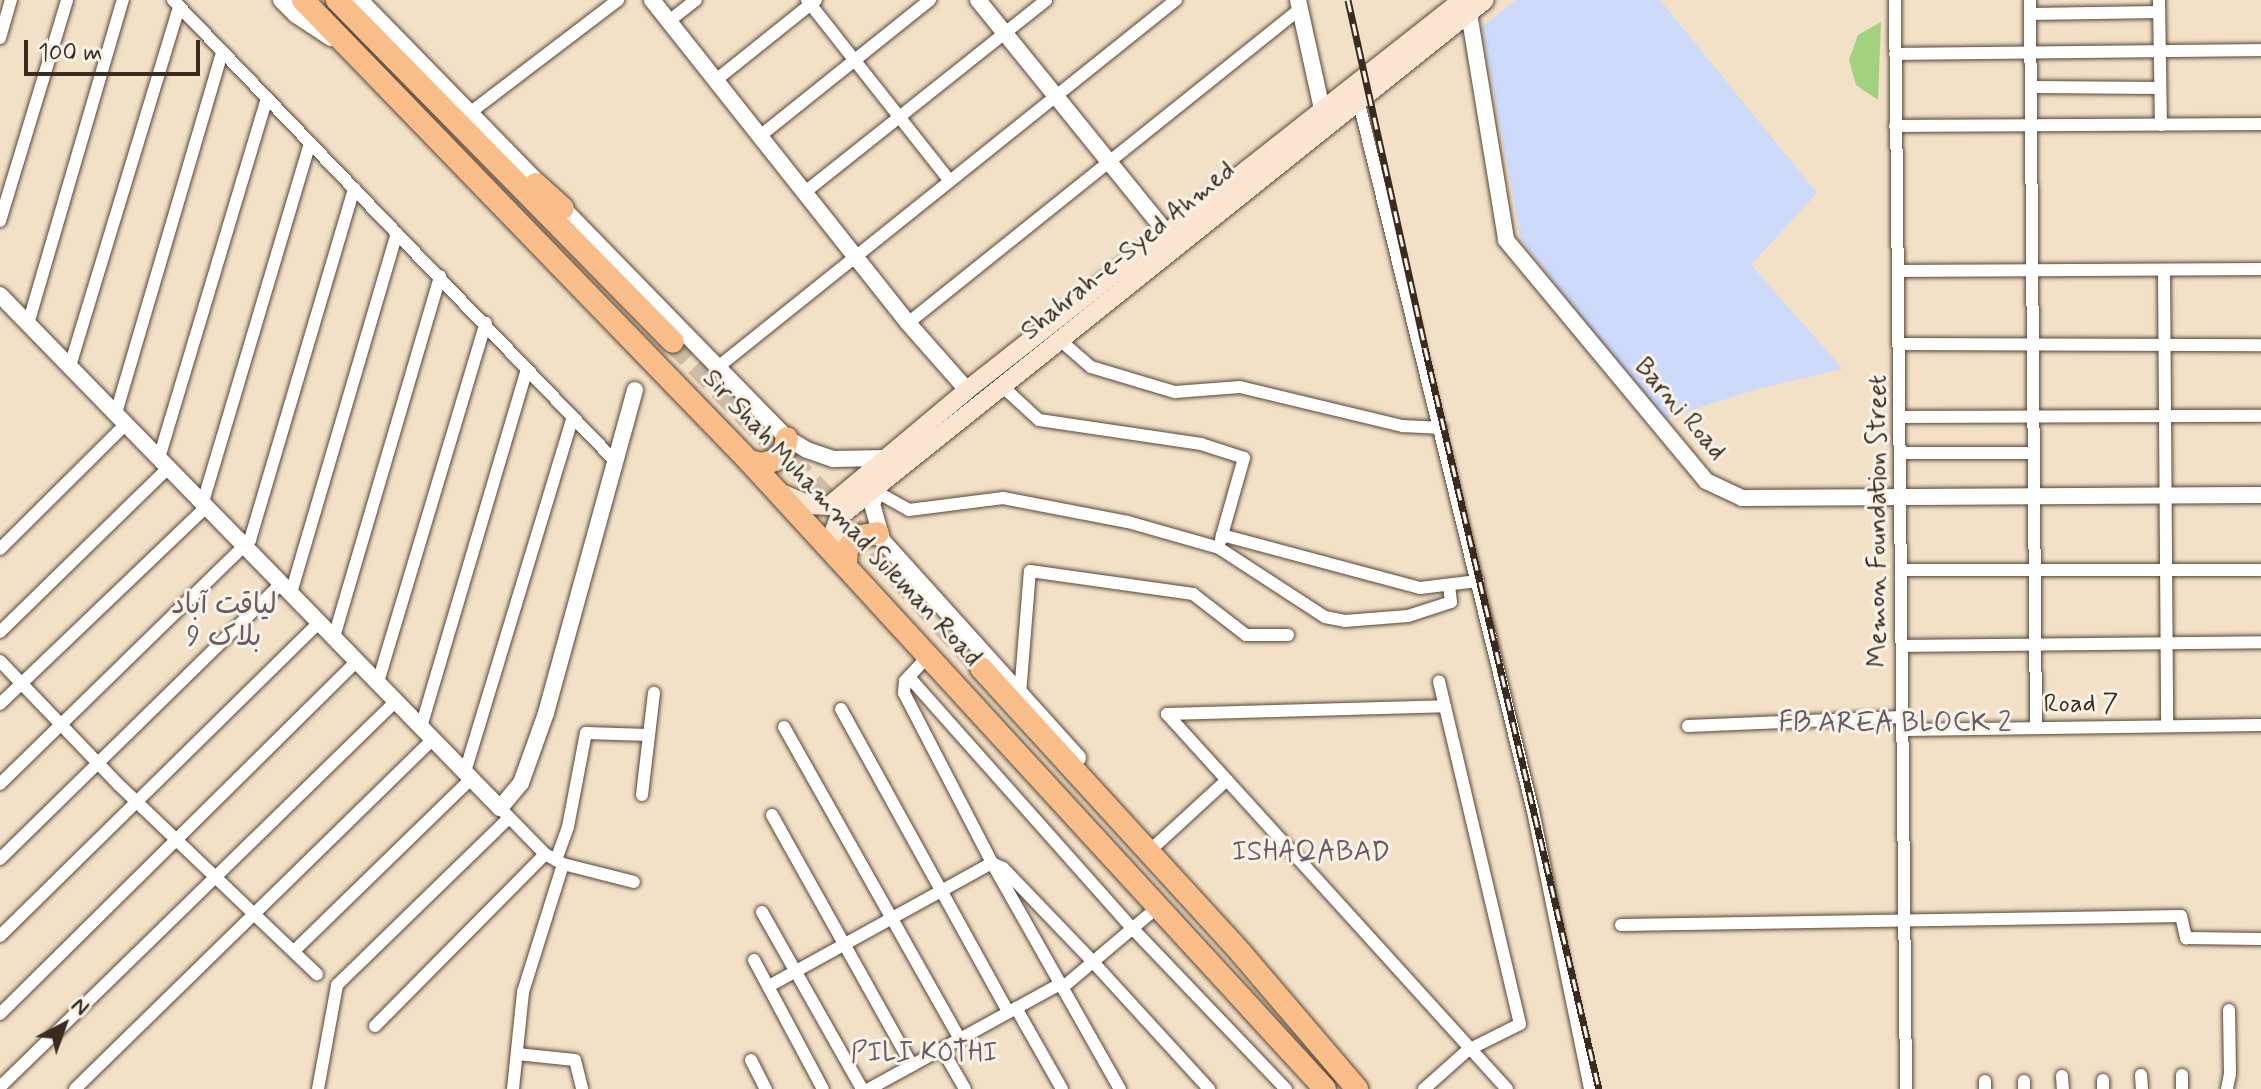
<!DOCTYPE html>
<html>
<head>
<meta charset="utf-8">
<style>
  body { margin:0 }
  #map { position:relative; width:2261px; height:1089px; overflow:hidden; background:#f3e1c7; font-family:Mynerve,"Playpen Sans Arabic",sans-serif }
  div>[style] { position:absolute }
  .built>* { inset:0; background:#cedafa }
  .green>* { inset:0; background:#a2d280 }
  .trunk-tunnel>* { height:22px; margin-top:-11px; transform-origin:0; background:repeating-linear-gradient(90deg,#cebca5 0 22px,transparent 0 33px) }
  .roads { filter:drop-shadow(0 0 2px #574537) drop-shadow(0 0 2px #574537) }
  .minor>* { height:12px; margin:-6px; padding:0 6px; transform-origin:6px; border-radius:6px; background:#fff }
  .tertiary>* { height:16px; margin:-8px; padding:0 8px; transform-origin:8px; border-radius:8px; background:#fff }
  .secondary>* { height:18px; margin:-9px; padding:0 9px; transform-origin:9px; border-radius:9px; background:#fce5d0 }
  .trunk>* { height:22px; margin:-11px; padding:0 11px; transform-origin:11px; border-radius:11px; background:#f8bd89 }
  .rail>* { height:7px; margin-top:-3.5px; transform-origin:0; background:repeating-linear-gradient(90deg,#f7f3e8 0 12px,#3b2a1e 0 24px); box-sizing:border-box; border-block:2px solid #3b2a1e }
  span { translate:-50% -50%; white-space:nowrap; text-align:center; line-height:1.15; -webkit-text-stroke:6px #f7f3e8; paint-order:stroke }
  .street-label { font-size:26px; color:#3b2a1e }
  .neighbourhood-label { font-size:28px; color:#6b5a65 }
  .north { position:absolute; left:24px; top:985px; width:80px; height:80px; -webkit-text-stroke:6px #f7f3e8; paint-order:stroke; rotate:41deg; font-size:22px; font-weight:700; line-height:32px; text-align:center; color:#3b2a1e }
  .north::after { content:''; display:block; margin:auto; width:28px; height:36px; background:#3b2a1e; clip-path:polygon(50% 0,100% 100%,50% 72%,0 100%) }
  .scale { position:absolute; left:24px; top:40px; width:176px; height:36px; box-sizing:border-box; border:4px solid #3b2a1e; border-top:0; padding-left:10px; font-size:24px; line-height:28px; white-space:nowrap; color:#3b2a1e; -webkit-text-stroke:6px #f7f3e8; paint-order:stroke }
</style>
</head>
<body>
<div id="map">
  <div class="built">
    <div style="clip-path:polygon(1516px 0,1660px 0,1817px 193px,1751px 265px,1843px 369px,1757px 389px,1662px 420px,1521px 240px,1482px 27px)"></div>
  </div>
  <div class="green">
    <div style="clip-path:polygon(1881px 22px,1878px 100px,1856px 85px,1849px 60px,1858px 35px)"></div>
  </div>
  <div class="trunk-tunnel">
    <div style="left:673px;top:342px;width:224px;rotate:45.5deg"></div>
    <div style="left:830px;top:502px;width:224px;rotate:47.7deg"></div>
  </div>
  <div class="roads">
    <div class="minor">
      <div style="left:173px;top:0;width:639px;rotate:46.21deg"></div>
      <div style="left:807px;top:0;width:229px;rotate:51.7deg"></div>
      <div style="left:1895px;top:0;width:1089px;rotate:89.42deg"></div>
      <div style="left:2030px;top:0;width:728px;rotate:89.53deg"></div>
      <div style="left:2159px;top:0;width:125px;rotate:89.1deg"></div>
      <div style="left:2030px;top:14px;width:129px;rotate:-0.9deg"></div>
      <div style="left:669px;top:21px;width:34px;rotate:-38deg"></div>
      <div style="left:0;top:38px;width:40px;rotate:-74deg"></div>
      <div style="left:1895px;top:54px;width:366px;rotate:-0.6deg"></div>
      <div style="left:716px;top:80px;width:128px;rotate:-38.7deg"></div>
      <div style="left:2032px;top:87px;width:128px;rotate:0.4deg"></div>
      <div style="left:1357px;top:95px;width:737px;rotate:76.19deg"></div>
      <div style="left:1533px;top:811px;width:284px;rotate:78.4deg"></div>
      <div style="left:471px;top:112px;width:185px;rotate:-37.3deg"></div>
      <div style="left:1895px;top:126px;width:366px;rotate:-0.3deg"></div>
      <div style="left:760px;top:136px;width:218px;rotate:-38.7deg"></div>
      <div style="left:805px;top:192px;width:308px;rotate:-38.5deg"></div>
      <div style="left:0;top:221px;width:231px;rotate:-73.1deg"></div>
      <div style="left:2164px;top:270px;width:456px;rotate:89.6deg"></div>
      <div style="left:1898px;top:271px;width:363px;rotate:-0.3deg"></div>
      <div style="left:908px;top:323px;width:504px;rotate:-38.71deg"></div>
      <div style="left:28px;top:324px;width:338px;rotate:-73.7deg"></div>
      <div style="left:1060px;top:340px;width:41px;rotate:41.1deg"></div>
      <div style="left:1091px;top:367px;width:88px;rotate:16.6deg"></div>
      <div style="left:1175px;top:392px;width:65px;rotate:-4.4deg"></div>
      <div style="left:1240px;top:387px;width:168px;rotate:13.5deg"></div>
      <div style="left:1403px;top:426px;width:38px;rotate:3deg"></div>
      <div style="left:1899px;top:344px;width:362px;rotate:0.2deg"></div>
      <div style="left:70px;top:366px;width:375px;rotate:-73.1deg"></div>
      <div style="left:718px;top:367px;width:587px;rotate:-38.71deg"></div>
      <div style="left:1002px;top:386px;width:50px;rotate:42.6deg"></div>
      <div style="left:1039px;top:420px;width:164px;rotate:8.4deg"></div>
      <div style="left:1201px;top:444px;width:45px;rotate:18deg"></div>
      <div style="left:1244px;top:458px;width:80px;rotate:105.9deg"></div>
      <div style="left:116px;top:413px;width:376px;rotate:-73.6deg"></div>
      <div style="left:1901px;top:417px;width:360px;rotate:-0.2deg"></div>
      <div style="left:1901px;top:453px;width:133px"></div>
      <div style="left:159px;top:458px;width:376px;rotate:-73.3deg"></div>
      <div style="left:875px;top:491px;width:39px;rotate:29deg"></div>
      <div style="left:909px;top:510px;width:95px;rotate:-7.3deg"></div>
      <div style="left:1003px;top:498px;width:127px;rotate:10.9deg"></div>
      <div style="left:1128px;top:522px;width:95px;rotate:15.9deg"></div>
      <div style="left:1219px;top:548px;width:126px;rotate:33.1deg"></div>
      <div style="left:1325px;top:617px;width:20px;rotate:11deg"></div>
      <div style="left:1345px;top:621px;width:63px;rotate:-4.5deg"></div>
      <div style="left:1408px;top:616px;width:45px;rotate:-18deg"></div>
      <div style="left:1451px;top:602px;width:17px;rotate:-97deg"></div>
      <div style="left:203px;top:502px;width:375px;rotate:-73.4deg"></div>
      <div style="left:1221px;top:540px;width:5px;rotate:-79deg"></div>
      <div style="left:1222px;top:535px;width:205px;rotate:15deg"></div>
      <div style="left:1420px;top:588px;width:58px;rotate:-6.9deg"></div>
      <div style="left:0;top:549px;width:177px;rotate:-44.8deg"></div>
      <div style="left:1902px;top:570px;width:359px"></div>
      <div style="left:291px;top:593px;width:375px;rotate:-73.6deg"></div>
      <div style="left:0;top:632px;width:236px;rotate:-44.3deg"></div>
      <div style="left:334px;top:637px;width:376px;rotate:-73.6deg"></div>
      <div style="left:1902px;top:646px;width:359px;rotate:-0.6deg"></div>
      <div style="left:930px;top:654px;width:37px;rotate:133deg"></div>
      <div style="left:905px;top:681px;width:12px;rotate:95deg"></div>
      <div style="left:904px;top:693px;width:191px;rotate:62.6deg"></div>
      <div style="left:992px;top:863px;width:260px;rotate:60.5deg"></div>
      <div style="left:0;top:661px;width:172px;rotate:46.2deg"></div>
      <div style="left:119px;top:785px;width:274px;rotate:43.7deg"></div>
      <div style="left:909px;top:677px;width:339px;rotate:48.4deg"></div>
      <div style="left:1134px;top:930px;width:220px;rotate:46.3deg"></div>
      <div style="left:378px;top:682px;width:375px;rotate:-73.3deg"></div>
      <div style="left:1020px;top:694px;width:123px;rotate:-85.4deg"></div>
      <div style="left:1030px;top:571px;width:165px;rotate:8deg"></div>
      <div style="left:1193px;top:594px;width:67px;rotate:37.7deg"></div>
      <div style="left:1246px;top:635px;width:42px"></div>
      <div style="left:0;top:704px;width:286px;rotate:-43.7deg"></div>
      <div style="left:841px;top:709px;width:346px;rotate:61.1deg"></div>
      <div style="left:1167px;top:714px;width:506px;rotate:47.8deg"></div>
      <div style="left:1167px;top:714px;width:278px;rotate:-1.6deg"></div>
      <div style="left:1688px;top:726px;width:214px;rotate:-2.4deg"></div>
      <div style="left:421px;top:727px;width:373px;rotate:-73.5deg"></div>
      <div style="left:784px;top:727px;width:358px;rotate:60.6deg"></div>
      <div style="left:1902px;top:730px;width:359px;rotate:-0.8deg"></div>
      <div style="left:465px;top:772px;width:371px;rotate:-73.1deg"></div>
      <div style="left:0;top:784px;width:349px;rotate:-44.3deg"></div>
      <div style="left:250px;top:540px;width:367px;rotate:-73.5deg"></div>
      <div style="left:642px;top:795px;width:103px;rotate:-83.3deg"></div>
      <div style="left:504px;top:812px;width:59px;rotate:45.7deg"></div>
      <div style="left:545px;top:854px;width:21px;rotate:29deg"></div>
      <div style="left:563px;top:864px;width:73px;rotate:14.2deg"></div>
      <div style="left:772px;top:815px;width:287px;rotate:60.8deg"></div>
      <div style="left:1156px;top:845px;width:96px;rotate:-42.5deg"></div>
      <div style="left:0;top:859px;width:393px;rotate:-44.4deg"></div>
      <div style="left:556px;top:860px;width:35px;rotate:-70deg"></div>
      <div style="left:568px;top:827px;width:96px;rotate:-79.2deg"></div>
      <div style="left:586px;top:733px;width:62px;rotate:1.8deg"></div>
      <div style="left:762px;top:912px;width:203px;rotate:60.5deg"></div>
      <div style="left:1621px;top:925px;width:560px;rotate:-0.92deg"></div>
      <div style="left:2181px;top:916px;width:23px;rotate:77deg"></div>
      <div style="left:2186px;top:938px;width:75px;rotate:0.8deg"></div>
      <div style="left:0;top:936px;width:448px;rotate:-44.5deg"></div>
      <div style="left:294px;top:951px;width:247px;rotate:-44.2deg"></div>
      <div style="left:754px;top:960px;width:146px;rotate:61.9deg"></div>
      <div style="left:769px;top:986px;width:255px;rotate:-28.9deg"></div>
      <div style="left:992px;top:863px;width:12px;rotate:24deg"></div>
      <div style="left:1003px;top:868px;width:132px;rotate:46.2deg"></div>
      <div style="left:1094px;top:963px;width:171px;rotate:47.6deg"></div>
      <div style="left:1062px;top:988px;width:127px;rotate:-40.2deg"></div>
      <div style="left:1016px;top:1008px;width:93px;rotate:60.4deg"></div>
      <div style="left:0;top:1014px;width:502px;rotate:-44.68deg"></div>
      <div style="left:375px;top:1026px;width:242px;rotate:-45.3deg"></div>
      <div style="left:942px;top:1049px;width:46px;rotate:60.1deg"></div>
      <div style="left:517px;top:1054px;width:58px;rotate:5.9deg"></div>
      <div style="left:575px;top:1060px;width:30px;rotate:76deg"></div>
      <div style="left:751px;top:1060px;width:33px;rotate:63deg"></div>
      <div style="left:2141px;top:1075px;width:14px;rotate:86deg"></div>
      <div style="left:2182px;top:1075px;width:14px;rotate:90deg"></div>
      <div style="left:2062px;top:1076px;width:13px;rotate:86deg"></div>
      <div style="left:2103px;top:1080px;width:9px;rotate:90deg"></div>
      <div style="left:1985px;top:1081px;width:8px;rotate:90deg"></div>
      <div style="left:2024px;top:1081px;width:8px;rotate:90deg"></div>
      <div style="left:0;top:1087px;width:553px;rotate:-44.27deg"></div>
      <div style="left:75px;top:1089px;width:501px;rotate:-44.35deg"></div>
      <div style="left:318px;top:1089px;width:106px;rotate:-79.6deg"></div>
      <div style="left:337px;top:985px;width:240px;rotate:-44.2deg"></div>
      <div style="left:513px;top:1089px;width:98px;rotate:-84.1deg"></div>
      <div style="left:523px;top:992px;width:134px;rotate:-72.6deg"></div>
      <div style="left:869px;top:1089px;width:218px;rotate:-28.8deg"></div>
      <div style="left:1424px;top:1089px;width:59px;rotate:-41.6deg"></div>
      <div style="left:1468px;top:1050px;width:58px;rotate:-26.6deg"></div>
      <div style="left:1520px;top:1024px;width:352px;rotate:-103.3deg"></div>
      <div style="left:2227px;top:1089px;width:15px;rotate:-79deg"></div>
      <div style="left:2230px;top:1074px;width:64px;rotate:-90.9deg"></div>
    </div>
    <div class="tertiary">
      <div style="left:281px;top:0;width:21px;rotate:45deg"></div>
      <div style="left:296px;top:15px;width:42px;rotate:33.3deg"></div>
      <div style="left:360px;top:0;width:612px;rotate:45.73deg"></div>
      <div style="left:787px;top:438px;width:23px;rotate:31deg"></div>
      <div style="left:807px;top:450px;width:28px;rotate:19deg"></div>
      <div style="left:833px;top:459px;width:53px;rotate:-1.1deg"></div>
      <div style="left:652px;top:0;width:412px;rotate:51.6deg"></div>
      <div style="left:908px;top:323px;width:89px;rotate:48.6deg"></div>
      <div style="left:978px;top:0;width:300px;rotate:51deg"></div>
      <div style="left:1298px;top:0;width:112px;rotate:77.6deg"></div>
      <div style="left:1463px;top:6px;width:9px;rotate:49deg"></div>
      <div style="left:1469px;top:13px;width:230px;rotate:80.7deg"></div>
      <div style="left:1506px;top:240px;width:313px;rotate:50.3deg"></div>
      <div style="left:1706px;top:481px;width:40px;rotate:25deg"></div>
      <div style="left:1742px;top:498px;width:519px;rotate:-0.33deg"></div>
      <div style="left:0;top:295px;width:716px;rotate:45.74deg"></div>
      <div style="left:500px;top:808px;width:33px;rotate:-50deg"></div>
      <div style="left:521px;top:783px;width:74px;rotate:-70.3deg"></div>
      <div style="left:546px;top:713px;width:335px;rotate:-74.6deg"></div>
      <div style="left:880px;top:485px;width:21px;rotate:113deg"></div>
      <div style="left:872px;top:504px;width:37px;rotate:74deg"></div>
      <div style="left:882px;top:540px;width:293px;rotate:48deg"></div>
    </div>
    <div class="secondary">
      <div style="left:779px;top:492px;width:34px;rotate:23deg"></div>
      <div style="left:810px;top:505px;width:19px;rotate:3deg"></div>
      <div style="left:829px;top:506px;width:180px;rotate:-40deg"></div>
      <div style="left:967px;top:390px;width:630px;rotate:-38.23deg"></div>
      <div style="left:841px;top:558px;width:28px;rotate:-105deg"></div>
      <div style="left:834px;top:531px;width:15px;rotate:-70deg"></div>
      <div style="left:839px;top:517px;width:827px;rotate:-38.67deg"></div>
    </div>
    <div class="trunk">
      <div style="left:303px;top:0;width:641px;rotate:45.95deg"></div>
      <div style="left:749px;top:461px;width:852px;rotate:47.47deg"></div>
      <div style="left:337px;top:0;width:479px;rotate:45.5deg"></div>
      <div style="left:536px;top:184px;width:36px;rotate:42deg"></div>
      <div style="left:749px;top:461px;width:13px;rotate:13deg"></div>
      <div style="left:762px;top:464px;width:14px;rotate:-17deg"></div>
      <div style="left:775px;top:460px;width:13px;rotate:-45deg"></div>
      <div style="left:784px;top:451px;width:13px;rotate:-77deg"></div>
      <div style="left:846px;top:564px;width:15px;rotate:-86deg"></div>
      <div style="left:847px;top:549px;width:15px;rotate:-53deg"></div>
      <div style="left:856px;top:537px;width:22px;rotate:-10deg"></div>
      <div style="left:981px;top:668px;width:386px;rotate:47.6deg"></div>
      <div style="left:1241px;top:953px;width:179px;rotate:49.5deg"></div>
    </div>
  </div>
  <div class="rail">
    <div style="left:1348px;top:0;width:356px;rotate:77.5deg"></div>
    <div style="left:1425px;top:348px;width:761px;rotate:76.79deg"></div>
  </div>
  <div class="street-label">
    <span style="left:1129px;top:252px;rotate:-39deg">Shahrah-e-Syed Ahmed</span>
    <span style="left:1679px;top:410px;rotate:49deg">Barni Road</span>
    <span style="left:841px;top:519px;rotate:47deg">Sir Shah Muhammad Suleman Road</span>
    <span style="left:1879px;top:521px;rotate:-90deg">Memon Foundation Street</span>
    <span style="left:2081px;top:705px;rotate:-1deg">Road 7</span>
  </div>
  <div class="neighbourhood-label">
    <span style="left:224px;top:622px">لیاقت آباد<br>بلاک 9</span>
    <span style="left:1895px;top:724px">FB AREA BLOCK 2</span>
    <span style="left:1311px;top:853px">ISHAQABAD</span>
    <span style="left:924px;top:1054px">PILI KOTHI</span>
  </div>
  <div class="north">N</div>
  <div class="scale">100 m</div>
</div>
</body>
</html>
